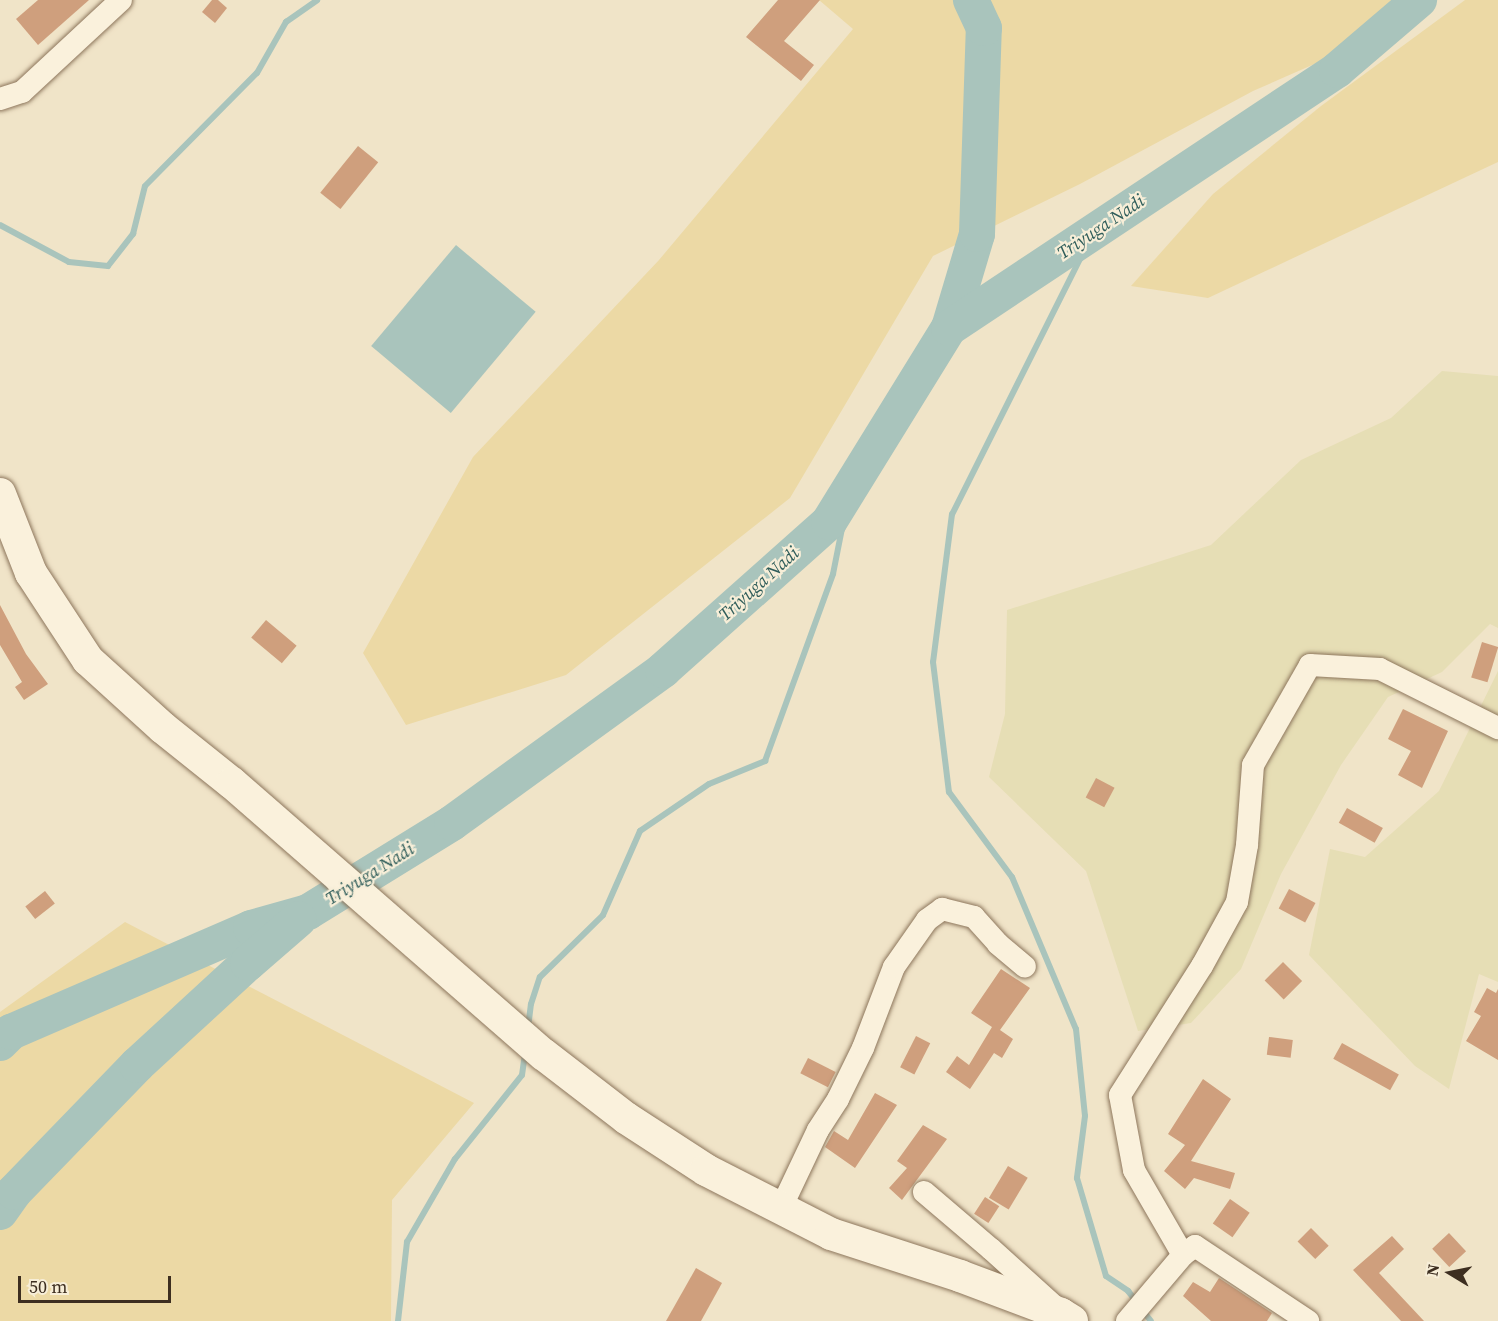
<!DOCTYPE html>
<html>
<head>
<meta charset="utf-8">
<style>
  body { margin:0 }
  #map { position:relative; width:1498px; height:1321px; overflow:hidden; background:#f0e4c8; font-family:"Source Serif 4",serif }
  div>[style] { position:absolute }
  .farmland>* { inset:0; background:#e6deb5 }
  .sand>* { inset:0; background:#ecd9a5 }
  .water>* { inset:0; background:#a9c4bc; transform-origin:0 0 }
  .stream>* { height:6px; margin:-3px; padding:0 3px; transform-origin:3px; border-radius:3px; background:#a9c4bc }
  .river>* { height:36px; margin:-18px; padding:0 18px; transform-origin:18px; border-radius:18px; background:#a9c4bc }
  .building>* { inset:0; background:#cf9f7d; transform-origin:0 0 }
  .roads { filter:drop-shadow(0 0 2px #8d765c) drop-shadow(0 0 2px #8d765c) }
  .minor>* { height:22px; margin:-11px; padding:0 11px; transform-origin:11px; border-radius:11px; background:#faf1dc }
  .secondary>* { height:32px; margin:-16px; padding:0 16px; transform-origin:16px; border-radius:16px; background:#faf1dc }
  span { translate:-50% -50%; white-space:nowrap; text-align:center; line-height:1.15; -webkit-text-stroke:4.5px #f7eed8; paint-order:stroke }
  .water-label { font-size:18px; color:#2f5d5a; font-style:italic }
  .north { position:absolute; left:1420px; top:1243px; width:60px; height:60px; -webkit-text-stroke:4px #f7eed8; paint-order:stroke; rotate:280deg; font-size:16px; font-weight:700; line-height:24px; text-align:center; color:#3d2e20 }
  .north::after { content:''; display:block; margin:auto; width:21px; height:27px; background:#3d2e20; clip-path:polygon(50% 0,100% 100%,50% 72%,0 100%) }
  .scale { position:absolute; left:18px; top:1276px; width:153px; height:27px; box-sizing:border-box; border:3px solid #3d2e20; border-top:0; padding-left:8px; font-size:18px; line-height:21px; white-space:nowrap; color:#3d2e20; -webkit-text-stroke:4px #f7eed8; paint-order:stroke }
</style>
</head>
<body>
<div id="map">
  <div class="farmland">
    <div style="clip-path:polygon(1442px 371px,1498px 376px,1498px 628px,1490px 624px,1442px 672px,1388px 697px,1341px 765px,1281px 874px,1241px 969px,1191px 1023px,1138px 1031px,1086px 871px,989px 777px,1005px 714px,1007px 610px,1211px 545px,1301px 460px,1391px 418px)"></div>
    <div style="clip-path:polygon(1498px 671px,1498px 982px,1479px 974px,1449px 1089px,1415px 1066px,1309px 955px,1330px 849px,1365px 857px,1439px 791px)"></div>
  </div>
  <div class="sand">
    <div style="clip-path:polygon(819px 0,1399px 0,1369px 40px,1253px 91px,1080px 184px,933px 256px,790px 498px,566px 675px,406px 725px,363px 653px,473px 457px,659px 260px,853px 29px)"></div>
    <div style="clip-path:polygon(1465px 0,1498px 0,1498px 162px,1208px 298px,1131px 286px,1213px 194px,1321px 106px)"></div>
    <div style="clip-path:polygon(125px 922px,474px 1103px,392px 1200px,391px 1321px,0 1321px,0 1012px)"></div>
  </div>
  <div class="water">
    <div style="left:456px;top:245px;width:104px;height:132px;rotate:40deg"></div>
  </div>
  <div class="stream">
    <div style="left:0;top:225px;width:78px;rotate:28.2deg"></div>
    <div style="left:69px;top:262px;width:39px;rotate:6deg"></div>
    <div style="left:108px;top:266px;width:41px;rotate:-52deg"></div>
    <div style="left:133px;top:234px;width:49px;rotate:-76deg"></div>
    <div style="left:145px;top:186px;width:159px;rotate:-45.3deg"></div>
    <div style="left:257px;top:73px;width:59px;rotate:-60.4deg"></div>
    <div style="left:286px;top:22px;width:38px;rotate:-35deg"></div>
    <div style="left:1094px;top:231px;width:317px;rotate:116.6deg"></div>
    <div style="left:952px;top:514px;width:149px;rotate:97.3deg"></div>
    <div style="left:933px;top:662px;width:131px;rotate:83deg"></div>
    <div style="left:949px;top:792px;width:106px;rotate:53.5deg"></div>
    <div style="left:1012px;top:877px;width:165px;rotate:67.2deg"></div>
    <div style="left:1076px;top:1029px;width:87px;rotate:84.1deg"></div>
    <div style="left:1085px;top:1116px;width:63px;rotate:97.4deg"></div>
    <div style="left:1077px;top:1178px;width:102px;rotate:73.5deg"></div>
    <div style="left:1106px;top:1276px;width:27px;rotate:34deg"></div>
    <div style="left:1128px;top:1291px;width:13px;rotate:51deg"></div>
    <div style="left:528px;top:1028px;width:24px;rotate:-83deg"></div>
    <div style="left:531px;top:1004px;width:28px;rotate:-72deg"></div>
    <div style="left:540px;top:977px;width:88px;rotate:-44.5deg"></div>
    <div style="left:603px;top:915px;width:92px;rotate:-66.2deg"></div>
    <div style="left:640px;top:831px;width:83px;rotate:-34.3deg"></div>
    <div style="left:709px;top:784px;width:61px;rotate:-22.3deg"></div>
    <div style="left:765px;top:761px;width:199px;rotate:-70deg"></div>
    <div style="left:833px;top:574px;width:88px;rotate:-78.8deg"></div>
    <div style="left:1142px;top:1310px;width:14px;rotate:51deg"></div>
    <div style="left:398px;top:1321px;width:80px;rotate:-83.5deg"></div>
    <div style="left:407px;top:1242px;width:96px;rotate:-60deg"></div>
    <div style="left:455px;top:1159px;width:107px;rotate:-51.4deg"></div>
    <div style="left:522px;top:1075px;width:22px;rotate:-82deg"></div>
  </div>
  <div class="river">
    <div style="left:949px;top:328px;width:98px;rotate:-73.4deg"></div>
    <div style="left:977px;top:234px;width:206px;rotate:-88.1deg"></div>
    <div style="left:984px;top:28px;width:31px;rotate:-115deg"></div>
    <div style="left:0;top:1043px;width:16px;rotate:-45deg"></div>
    <div style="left:11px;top:1032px;width:262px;rotate:-23.4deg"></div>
    <div style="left:251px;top:928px;width:59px;rotate:-15.7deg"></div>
    <div style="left:308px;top:912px;width:169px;rotate:-31.7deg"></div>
    <div style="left:452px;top:823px;width:261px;rotate:-35.9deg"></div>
    <div style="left:663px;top:670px;width:222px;rotate:-41.7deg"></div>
    <div style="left:829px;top:522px;width:228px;rotate:-58.3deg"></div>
    <div style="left:949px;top:328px;width:466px;rotate:-33.6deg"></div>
    <div style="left:1337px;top:70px;width:108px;rotate:-40.5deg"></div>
    <div style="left:0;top:1212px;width:24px;rotate:-55deg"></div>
    <div style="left:14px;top:1192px;width:177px;rotate:-45.9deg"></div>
    <div style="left:137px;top:1065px;width:151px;rotate:-42.6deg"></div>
    <div style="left:248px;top:963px;width:67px;rotate:-40.8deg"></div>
  </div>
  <div class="building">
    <div style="clip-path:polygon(38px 0,89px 0,38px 45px,16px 19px)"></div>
    <div style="clip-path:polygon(212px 0,218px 0,227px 8px,215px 23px,202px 12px)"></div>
    <div style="clip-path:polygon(778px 0,820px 0,784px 41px,814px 65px,801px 81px,746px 37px)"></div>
    <div style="left:358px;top:146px;width:26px;height:60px;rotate:39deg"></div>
    <div style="clip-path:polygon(0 605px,26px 654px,48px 684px,24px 700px,15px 687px,22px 682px,0 645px)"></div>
    <div style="left:266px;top:620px;width:40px;height:23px;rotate:40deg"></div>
    <div style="left:1482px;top:642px;width:17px;height:37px;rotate:17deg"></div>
    <div style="clip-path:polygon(1403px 709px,1448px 731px,1422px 788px,1398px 775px,1411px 751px,1388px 739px)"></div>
    <div style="left:1096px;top:778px;width:21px;height:22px;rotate:28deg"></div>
    <div style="left:1347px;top:808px;width:41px;height:17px;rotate:29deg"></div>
    <div style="left:1289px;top:889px;width:30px;height:22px;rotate:28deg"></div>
    <div style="left:45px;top:891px;width:16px;height:25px;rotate:52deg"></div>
    <div style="left:1283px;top:962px;width:27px;height:26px;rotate:45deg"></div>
    <div style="clip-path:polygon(1001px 969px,1030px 988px,1000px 1030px,1013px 1039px,1002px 1058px,994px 1053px,970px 1089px,946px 1072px,957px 1056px,969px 1065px,992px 1027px,971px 1013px)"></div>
    <div style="clip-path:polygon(1487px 988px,1496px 993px,1498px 989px,1498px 1060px,1466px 1041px,1481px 1016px,1474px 1012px)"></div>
    <div style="left:916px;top:1036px;width:16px;height:35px;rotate:27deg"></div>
    <div style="left:1269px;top:1037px;width:24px;height:18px;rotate:7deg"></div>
    <div style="left:1342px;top:1043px;width:65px;height:18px;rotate:29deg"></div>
    <div style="left:808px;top:1058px;width:31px;height:17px;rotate:27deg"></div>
    <div style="clip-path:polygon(1203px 1079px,1231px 1099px,1191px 1161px,1235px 1173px,1230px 1189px,1194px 1178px,1185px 1189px,1164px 1171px,1185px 1145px,1168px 1134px)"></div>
    <div style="clip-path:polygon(875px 1093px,897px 1105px,855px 1168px,825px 1147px,834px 1131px,848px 1140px)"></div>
    <div style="clip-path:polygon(923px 1125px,947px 1139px,902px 1200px,889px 1188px,907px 1168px,897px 1161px)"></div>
    <div style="left:1008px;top:1166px;width:23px;height:37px;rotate:31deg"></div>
    <div style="left:985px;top:1197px;width:17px;height:20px;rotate:33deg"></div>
    <div style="left:1230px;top:1199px;width:24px;height:30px;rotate:35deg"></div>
    <div style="left:1311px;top:1228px;width:25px;height:19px;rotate:45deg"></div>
    <div style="left:1449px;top:1233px;width:25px;height:23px;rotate:47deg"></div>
    <div style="clip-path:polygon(1392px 1236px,1404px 1249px,1379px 1273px,1424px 1321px,1401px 1321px,1353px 1270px)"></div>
    <div style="clip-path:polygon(696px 1268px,722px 1283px,701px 1321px,666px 1321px)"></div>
    <div style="clip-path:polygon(1219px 1278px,1272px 1313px,1267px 1321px,1211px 1321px,1183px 1296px,1193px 1282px,1210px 1292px)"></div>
  </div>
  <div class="roads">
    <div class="minor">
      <div style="left:0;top:99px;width:23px;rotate:-18deg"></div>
      <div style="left:22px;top:92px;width:135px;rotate:-42.9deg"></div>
      <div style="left:924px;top:1192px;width:88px;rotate:40.4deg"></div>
      <div style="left:991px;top:1249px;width:85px;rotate:42.1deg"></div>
      <div style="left:781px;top:1208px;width:86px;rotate:-64.6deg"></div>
      <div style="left:818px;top:1130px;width:37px;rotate:-57deg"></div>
      <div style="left:838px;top:1099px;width:57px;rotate:-63.9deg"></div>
      <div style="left:863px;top:1048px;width:87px;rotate:-69.1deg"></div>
      <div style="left:894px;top:967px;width:57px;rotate:-54.9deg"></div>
      <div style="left:927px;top:920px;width:19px;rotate:-36deg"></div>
      <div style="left:942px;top:909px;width:33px;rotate:14deg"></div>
      <div style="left:974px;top:917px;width:36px;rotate:48deg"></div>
      <div style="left:998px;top:944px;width:35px;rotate:40deg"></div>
      <div style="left:1183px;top:1255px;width:15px;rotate:-37deg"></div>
      <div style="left:1195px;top:1246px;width:136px;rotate:33.6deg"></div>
      <div style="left:1127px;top:1321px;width:87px;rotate:-49.7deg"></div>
      <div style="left:1183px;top:1255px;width:98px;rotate:-120deg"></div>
      <div style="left:1134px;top:1170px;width:76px;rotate:-100.6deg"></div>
      <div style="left:1120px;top:1095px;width:153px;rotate:-57.6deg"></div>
      <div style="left:1202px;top:966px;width:73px;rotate:-61.3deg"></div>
      <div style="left:1237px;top:902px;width:58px;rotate:-80deg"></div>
      <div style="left:1247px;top:845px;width:80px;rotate:-85.7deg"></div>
      <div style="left:1253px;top:765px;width:115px;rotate:-60.3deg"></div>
      <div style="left:1310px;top:665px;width:70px;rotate:3.3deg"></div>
      <div style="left:1380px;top:669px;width:132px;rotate:26.6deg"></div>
    </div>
    <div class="secondary">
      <div style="left:0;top:494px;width:85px;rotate:68.6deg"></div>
      <div style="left:31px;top:573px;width:104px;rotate:56.8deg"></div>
      <div style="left:88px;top:660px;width:101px;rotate:42.2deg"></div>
      <div style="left:163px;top:728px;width:88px;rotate:38.6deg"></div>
      <div style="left:232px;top:783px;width:413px;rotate:41.1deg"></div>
      <div style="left:543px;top:1054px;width:105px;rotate:37.6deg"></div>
      <div style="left:626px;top:1118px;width:95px;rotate:33deg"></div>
      <div style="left:706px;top:1170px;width:140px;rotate:27.1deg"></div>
      <div style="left:831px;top:1234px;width:136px;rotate:18deg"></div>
      <div style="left:960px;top:1276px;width:108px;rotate:20.6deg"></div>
      <div style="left:1061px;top:1314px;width:13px;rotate:32deg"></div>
    </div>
  </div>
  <div class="water-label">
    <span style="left:1101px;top:227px;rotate:-34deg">Triyuga Nadi</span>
    <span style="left:759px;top:584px;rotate:-42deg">Triyuga Nadi</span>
    <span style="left:370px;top:874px;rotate:-32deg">Triyuga Nadi</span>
  </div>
  <div class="north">N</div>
  <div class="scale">50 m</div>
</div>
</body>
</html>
